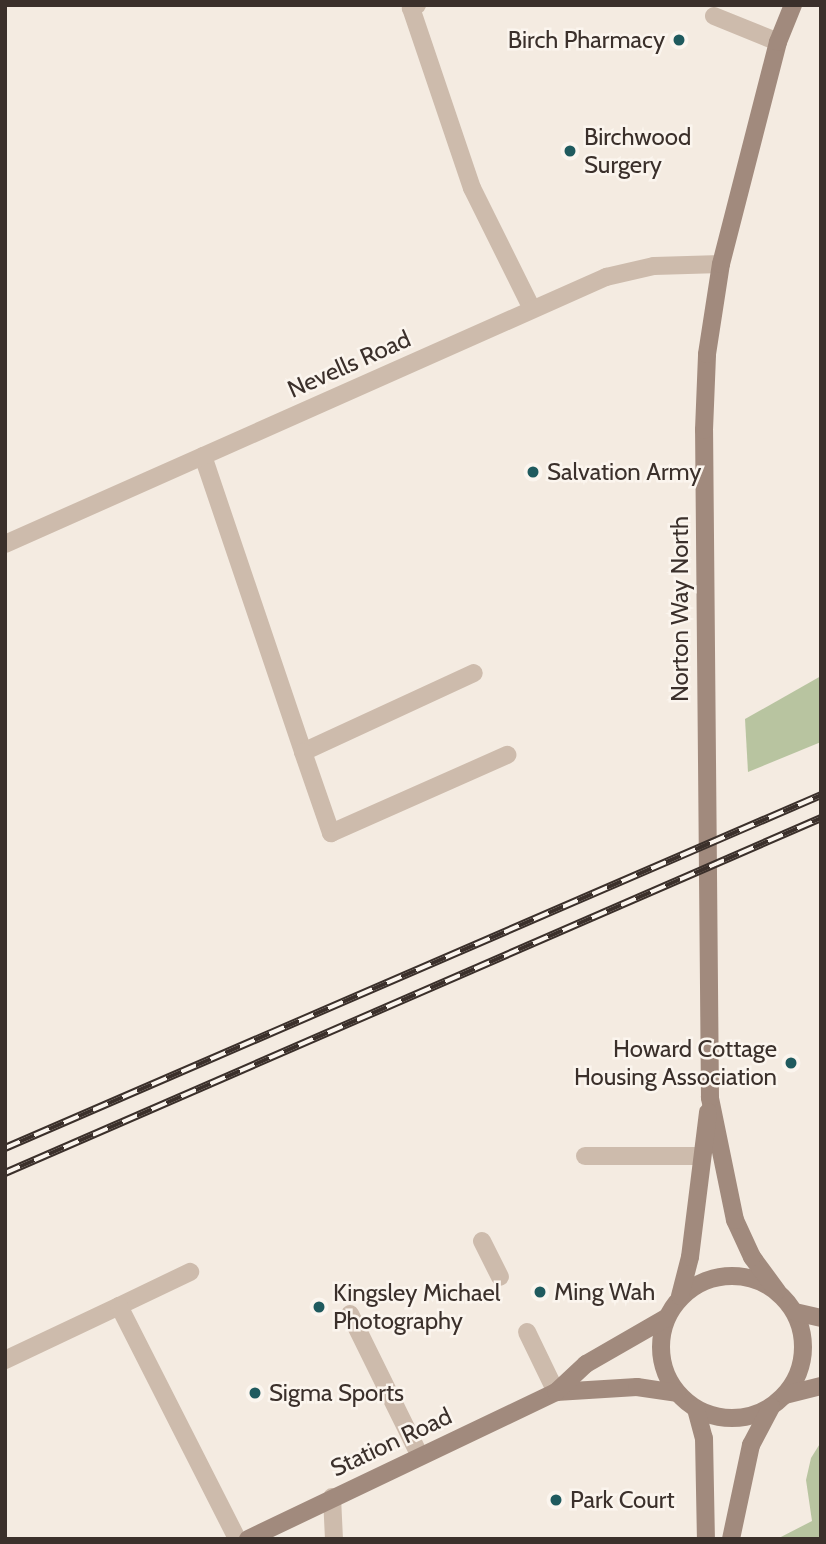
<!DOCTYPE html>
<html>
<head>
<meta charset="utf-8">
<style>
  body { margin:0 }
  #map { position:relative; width:826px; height:1544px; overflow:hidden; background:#f4ebe1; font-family:Cabin,sans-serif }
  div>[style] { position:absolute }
  .green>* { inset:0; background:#b8c4a0 }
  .lane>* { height:18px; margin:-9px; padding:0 9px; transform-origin:9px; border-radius:9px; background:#cdbbac }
  .street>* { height:18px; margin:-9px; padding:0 9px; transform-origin:9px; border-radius:9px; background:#cdbbac }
  .secondary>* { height:18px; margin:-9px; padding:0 9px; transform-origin:9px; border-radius:9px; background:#a18a7d }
  .secondary>.ring { margin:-9px; padding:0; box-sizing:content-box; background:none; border:18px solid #a18a7d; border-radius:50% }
  .rail>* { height:8px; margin-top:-4px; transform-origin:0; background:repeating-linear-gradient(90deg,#fbf5ee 0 16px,#3b302b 0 32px); box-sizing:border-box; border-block:2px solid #3b302b }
  .dots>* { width:19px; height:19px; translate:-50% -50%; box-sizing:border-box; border:4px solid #fbf5ee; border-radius:50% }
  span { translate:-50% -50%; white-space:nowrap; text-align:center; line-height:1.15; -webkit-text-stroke:5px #fbf5ee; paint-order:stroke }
  .poi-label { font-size:24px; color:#3b302b }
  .right { translate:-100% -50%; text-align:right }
  .left { translate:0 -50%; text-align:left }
  .street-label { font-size:24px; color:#3b302b }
  .frame { position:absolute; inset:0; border:7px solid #3b302b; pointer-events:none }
</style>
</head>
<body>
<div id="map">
  <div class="green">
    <div style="clip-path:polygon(821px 676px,821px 742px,748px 772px,745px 719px)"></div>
    <div style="clip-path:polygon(821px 1442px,821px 1539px,777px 1539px,812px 1521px,806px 1480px,811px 1458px)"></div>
  </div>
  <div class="lane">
    <div style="left:417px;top:5px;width:7px;rotate:153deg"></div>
    <div style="left:411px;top:8px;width:190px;rotate:71.3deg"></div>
    <div style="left:472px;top:188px;width:135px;rotate:63.6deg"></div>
    <div style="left:714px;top:16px;width:69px;rotate:22.1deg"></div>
    <div style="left:203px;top:456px;width:312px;rotate:71.3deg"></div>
    <div style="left:303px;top:752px;width:188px;rotate:-24.8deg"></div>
    <div style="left:303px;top:752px;width:86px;rotate:70.9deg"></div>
    <div style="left:331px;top:833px;width:193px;rotate:-23.9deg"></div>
    <div style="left:585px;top:1156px;width:117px"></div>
    <div style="left:482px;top:1241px;width:40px;rotate:63.4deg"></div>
    <div style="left:119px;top:1306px;width:79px;rotate:-25.6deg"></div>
    <div style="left:350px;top:1314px;width:158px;rotate:63.8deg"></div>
    <div style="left:527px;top:1332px;width:67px;rotate:64.2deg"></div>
    <div style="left:5px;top:1360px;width:126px;rotate:-25.3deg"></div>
    <div style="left:119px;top:1306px;width:261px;rotate:63.1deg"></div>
  </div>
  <div class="street">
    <div style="left:5px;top:544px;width:658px;rotate:-23.95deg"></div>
    <div style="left:606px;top:277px;width:49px;rotate:-12.9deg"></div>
    <div style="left:654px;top:266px;width:67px;rotate:-1.7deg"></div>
    <div style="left:332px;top:1497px;width:42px;rotate:87.3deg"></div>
  </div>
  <div class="secondary">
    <div class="ring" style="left:661px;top:1276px;width:124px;height:124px"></div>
    <div style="left:777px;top:1291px;width:42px;rotate:-126.3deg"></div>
    <div style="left:752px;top:1257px;width:41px;rotate:-114.7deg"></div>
    <div style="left:735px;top:1220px;width:125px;rotate:-101.6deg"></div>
    <div style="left:710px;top:1098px;width:668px;rotate:-90.51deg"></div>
    <div style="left:704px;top:430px;width:76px;rotate:-87.7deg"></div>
    <div style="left:707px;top:354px;width:91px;rotate:-81.2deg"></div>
    <div style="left:721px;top:264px;width:229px;rotate:-75.6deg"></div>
    <div style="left:778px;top:42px;width:40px;rotate:-68deg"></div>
    <div style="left:680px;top:1296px;width:40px;rotate:-75.6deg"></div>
    <div style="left:690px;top:1257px;width:146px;rotate:-82.9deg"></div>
    <div style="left:795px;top:1312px;width:27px;rotate:13deg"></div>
    <div style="left:556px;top:1392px;width:81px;rotate:-3.5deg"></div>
    <div style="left:637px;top:1387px;width:40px;rotate:8.5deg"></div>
    <div style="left:785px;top:1395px;width:37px;rotate:-14deg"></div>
    <div style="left:696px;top:1409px;width:30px;rotate:75deg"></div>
    <div style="left:704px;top:1438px;width:101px;rotate:88.9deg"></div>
    <div style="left:248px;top:1539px;width:341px;rotate:-25.5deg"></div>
    <div style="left:556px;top:1392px;width:41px;rotate:-43deg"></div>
    <div style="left:586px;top:1364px;width:92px;rotate:-29.9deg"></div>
    <div style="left:731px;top:1539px;width:96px;rotate:-78deg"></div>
    <div style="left:751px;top:1445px;width:43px;rotate:-62.2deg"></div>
  </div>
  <div class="rail">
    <div style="left:5px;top:1148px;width:889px;rotate:-23.39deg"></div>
    <div style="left:5px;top:1173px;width:890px;rotate:-23.51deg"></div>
  </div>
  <div class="dots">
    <div style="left:679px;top:40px;background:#1f5a5e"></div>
    <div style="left:570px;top:151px;background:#1f5a5e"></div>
    <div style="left:533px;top:472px;background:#1f5a5e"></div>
    <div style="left:791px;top:1063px;background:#1f5a5e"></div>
    <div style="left:540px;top:1292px;background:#1f5a5e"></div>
    <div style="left:319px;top:1307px;background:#1f5a5e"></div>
    <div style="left:255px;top:1393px;background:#1f5a5e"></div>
    <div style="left:556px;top:1500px;background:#1f5a5e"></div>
  </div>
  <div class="poi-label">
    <span class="right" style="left:665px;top:40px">Birch Pharmacy</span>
    <span class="left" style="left:584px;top:151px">Birchwood<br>Surgery</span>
    <span class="left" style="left:547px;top:472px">Salvation Army</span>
    <span class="right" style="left:777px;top:1063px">Howard Cottage<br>Housing Association</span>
    <span class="left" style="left:554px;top:1292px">Ming Wah</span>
    <span class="left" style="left:333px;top:1307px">Kingsley Michael<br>Photography</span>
    <span class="left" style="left:269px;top:1393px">Sigma Sports</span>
    <span class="left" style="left:570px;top:1500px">Park Court</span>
  </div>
  <div class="street-label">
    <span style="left:349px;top:364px;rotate:-24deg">Nevells Road</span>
    <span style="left:680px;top:609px;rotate:-90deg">Norton Way North</span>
    <span style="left:391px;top:1442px;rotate:-25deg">Station Road</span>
  </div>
  <div class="frame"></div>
</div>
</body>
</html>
